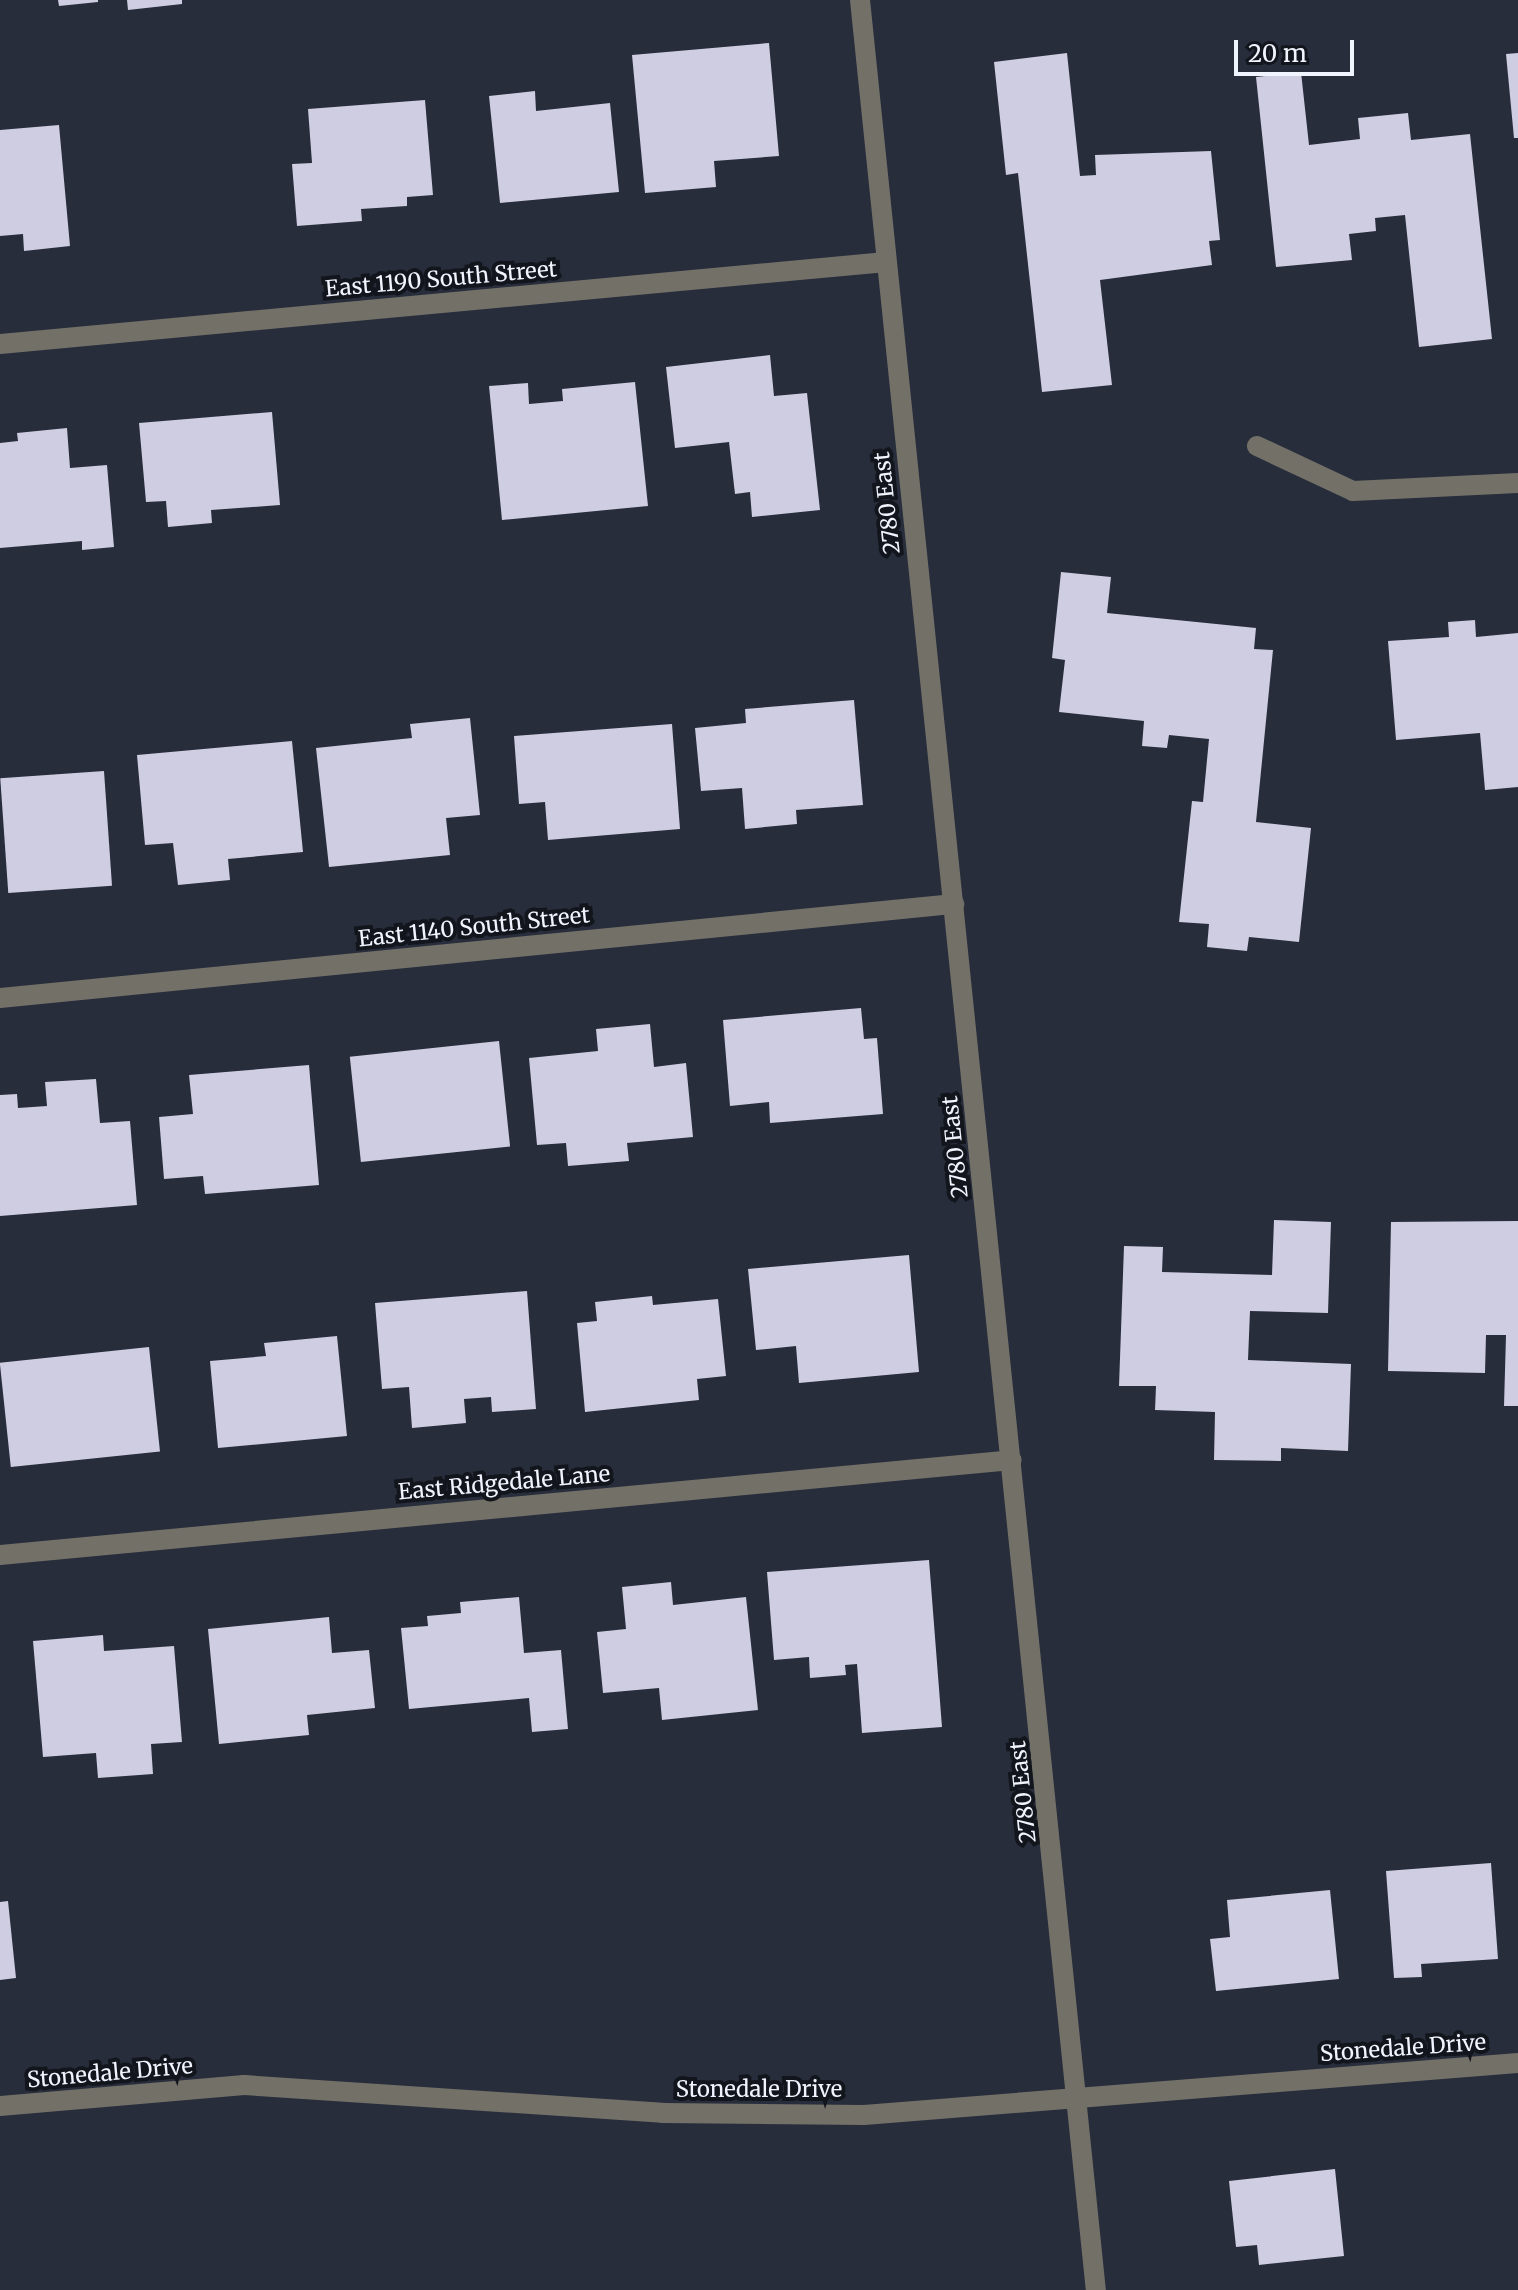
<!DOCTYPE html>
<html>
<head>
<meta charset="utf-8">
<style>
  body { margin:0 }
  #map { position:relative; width:1518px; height:2290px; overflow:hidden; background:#272d3b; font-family:Merriweather,serif }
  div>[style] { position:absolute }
  .building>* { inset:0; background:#cfcde1; transform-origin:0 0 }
  .minor>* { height:20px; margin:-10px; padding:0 10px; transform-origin:10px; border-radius:10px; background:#737068 }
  span { translate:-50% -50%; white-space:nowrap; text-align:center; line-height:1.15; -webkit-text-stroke:8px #12151c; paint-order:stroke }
  .street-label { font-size:22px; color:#f0f4fe }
  .scale { position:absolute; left:1234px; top:40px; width:120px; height:36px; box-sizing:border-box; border:4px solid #f0f4fe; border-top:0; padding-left:10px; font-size:24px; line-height:28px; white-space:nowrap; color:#f0f4fe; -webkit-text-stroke:6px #12151c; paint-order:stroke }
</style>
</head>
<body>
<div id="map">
  <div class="building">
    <div style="clip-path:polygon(58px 0,98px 0,98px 2px,59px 6px)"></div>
    <div style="clip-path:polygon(127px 0,182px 0,182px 4px,128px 10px)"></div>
    <div style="clip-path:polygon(769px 43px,779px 156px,714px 161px,716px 187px,645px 193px,632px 55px)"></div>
    <div style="clip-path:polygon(1067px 53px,1080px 176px,1096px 175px,1095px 155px,1211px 151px,1220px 240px,1209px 241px,1212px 265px,1100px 280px,1112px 385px,1042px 392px,1018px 173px,1006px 175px,994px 62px)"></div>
    <div style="clip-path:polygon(1518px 53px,1518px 138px,1514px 138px,1506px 54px)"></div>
    <div style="clip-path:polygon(1301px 72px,1309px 145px,1360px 139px,1358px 118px,1408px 113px,1411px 140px,1470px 134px,1492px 339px,1419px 347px,1405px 215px,1375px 218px,1376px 231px,1349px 234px,1352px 260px,1276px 267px,1256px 77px)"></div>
    <div style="clip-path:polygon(535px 91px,536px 111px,610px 103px,619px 192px,500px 203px,489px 96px)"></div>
    <div style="clip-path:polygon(425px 100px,433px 195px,407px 197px,407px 206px,361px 209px,362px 221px,297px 226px,292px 164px,312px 163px,308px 109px)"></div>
    <div style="clip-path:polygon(59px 125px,70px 246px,24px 251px,23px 234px,0 236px,0 130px)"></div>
    <div style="clip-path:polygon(770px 355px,774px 396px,807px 393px,820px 510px,752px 517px,750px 492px,735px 494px,729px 442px,675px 448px,666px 367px)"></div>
    <div style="clip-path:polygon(635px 382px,648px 506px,502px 520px,489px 386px,528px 383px,529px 404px,563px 401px,562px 389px)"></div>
    <div style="clip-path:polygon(272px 412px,280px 505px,211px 510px,212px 523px,168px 527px,166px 501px,146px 502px,139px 423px)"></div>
    <div style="clip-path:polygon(67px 428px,70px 468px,107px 465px,114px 547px,82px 550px,82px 541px,0 548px,0 443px,18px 441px,17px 433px)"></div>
    <div style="clip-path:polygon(1061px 572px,1111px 577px,1107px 613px,1256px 628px,1254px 649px,1273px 650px,1256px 822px,1311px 828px,1299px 942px,1249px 937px,1247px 951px,1207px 947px,1209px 924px,1179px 922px,1192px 801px,1203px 802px,1209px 739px,1169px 735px,1167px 748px,1142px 746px,1144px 721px,1059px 712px,1065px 660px,1052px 658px)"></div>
    <div style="clip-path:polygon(1475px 620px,1476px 637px,1518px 633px,1518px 787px,1485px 790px,1480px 733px,1396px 740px,1388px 641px,1449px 637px,1448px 622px)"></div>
    <div style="clip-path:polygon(854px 700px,863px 805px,796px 810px,797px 824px,745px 829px,742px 788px,701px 791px,695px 728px,746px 723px,745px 709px)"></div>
    <div style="clip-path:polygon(470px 718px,480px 815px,446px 818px,450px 855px,329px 867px,316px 748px,412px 738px,410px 724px)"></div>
    <div style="clip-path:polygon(672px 724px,680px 829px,548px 840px,545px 802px,519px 804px,514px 736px)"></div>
    <div style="clip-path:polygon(292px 741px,303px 852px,228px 859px,230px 880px,178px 885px,173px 843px,145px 845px,137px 755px)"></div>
    <div style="left:104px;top:771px;width:115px;height:104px;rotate:86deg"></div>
    <div style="clip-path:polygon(861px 1008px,864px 1039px,877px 1038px,883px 1114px,770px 1123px,769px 1102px,730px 1106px,723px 1020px)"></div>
    <div style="clip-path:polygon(650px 1024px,654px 1067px,686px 1063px,693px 1137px,627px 1143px,629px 1161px,568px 1166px,566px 1143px,537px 1145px,529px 1058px,598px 1051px,596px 1029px)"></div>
    <div style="left:499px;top:1041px;width:106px;height:150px;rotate:84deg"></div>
    <div style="clip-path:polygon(309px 1065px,319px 1185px,205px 1194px,203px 1176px,164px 1179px,159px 1117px,193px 1114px,189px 1075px)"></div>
    <div style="clip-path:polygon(96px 1079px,100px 1123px,130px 1121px,137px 1205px,0 1216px,0 1095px,17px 1094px,18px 1108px,47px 1106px,45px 1082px)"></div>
    <div style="clip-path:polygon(1274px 1220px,1331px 1222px,1328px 1313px,1250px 1311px,1248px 1360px,1351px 1364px,1348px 1451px,1281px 1448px,1281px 1461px,1214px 1460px,1215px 1412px,1155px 1410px,1156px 1386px,1119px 1386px,1124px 1246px,1163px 1247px,1162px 1272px,1272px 1275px)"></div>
    <div style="clip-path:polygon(1518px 1221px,1518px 1406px,1504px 1406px,1506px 1335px,1486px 1335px,1485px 1373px,1388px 1371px,1391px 1222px)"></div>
    <div style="clip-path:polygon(909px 1255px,919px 1372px,799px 1383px,796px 1346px,756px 1350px,748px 1269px)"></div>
    <div style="clip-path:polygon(527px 1291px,536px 1409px,492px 1412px,491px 1397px,464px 1399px,466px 1423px,412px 1428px,409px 1387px,382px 1389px,375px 1303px)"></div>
    <div style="clip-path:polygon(652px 1296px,653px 1305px,718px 1299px,726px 1376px,697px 1379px,699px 1400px,585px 1412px,577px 1323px,597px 1321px,595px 1302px)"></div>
    <div style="clip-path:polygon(337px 1336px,347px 1436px,218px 1448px,210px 1361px,266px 1356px,264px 1343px)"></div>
    <div style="left:149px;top:1347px;width:105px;height:150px;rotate:84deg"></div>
    <div style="clip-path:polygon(929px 1560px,942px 1727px,862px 1733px,857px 1664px,845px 1665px,846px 1675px,810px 1678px,809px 1657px,774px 1660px,767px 1572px)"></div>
    <div style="clip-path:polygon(671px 1582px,673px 1605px,746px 1597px,758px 1710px,662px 1720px,659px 1688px,603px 1693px,597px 1632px,626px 1629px,622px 1587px)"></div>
    <div style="clip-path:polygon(519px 1597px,524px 1653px,561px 1650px,568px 1729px,532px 1732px,529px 1698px,409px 1709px,401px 1628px,428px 1626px,427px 1616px,461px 1613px,460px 1602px)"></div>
    <div style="clip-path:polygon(329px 1617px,332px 1653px,369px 1650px,375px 1708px,307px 1715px,309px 1735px,219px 1744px,208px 1629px)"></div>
    <div style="clip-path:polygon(103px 1635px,104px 1651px,174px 1646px,182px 1742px,151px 1744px,153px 1774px,98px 1778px,96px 1753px,43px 1757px,33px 1641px)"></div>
    <div style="clip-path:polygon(1491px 1863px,1498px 1959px,1421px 1964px,1422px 1977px,1394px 1978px,1386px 1871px)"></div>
    <div style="clip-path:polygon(1330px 1890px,1339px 1979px,1216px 1991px,1210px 1939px,1230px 1937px,1227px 1900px)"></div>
    <div style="clip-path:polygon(8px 1901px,16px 1978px,0 1980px,0 1902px)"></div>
    <div style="clip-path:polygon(1335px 2169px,1344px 2256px,1259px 2265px,1257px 2245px,1236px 2247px,1229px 2181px)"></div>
  </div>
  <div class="minor">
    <div style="left:860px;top:0;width:2302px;rotate:84.12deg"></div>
    <div style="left:0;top:344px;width:890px;rotate:-5.29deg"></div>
    <div style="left:1257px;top:446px;width:106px;rotate:25.1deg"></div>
    <div style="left:1353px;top:491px;width:165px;rotate:-2.8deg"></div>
    <div style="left:0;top:998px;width:959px;rotate:-5.63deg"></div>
    <div style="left:0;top:1555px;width:1016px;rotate:-5.36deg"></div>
    <div style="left:0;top:2106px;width:245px;rotate:-4.9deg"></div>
    <div style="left:244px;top:2085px;width:419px;rotate:3.8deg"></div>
    <div style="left:662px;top:2113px;width:202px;rotate:0.6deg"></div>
    <div style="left:864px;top:2115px;width:656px;rotate:-4.55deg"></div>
  </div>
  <div class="street-label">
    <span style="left:441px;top:279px;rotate:-5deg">East 1190 South Street</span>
    <span style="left:887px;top:503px;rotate:-96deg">2780 East</span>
    <span style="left:474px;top:927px;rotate:-6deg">East 1140 South Street</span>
    <span style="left:955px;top:1147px;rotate:-96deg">2780 East</span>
    <span style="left:504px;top:1483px;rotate:-5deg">East Ridgedale Lane</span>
    <span style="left:1023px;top:1792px;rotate:-96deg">2780 East</span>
    <span style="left:1403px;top:2048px;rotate:-4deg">Stonedale Drive</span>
    <span style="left:110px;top:2073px;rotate:-5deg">Stonedale Drive</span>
    <span style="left:759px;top:2090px">Stonedale Drive</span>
  </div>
  <div class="scale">20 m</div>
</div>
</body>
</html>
